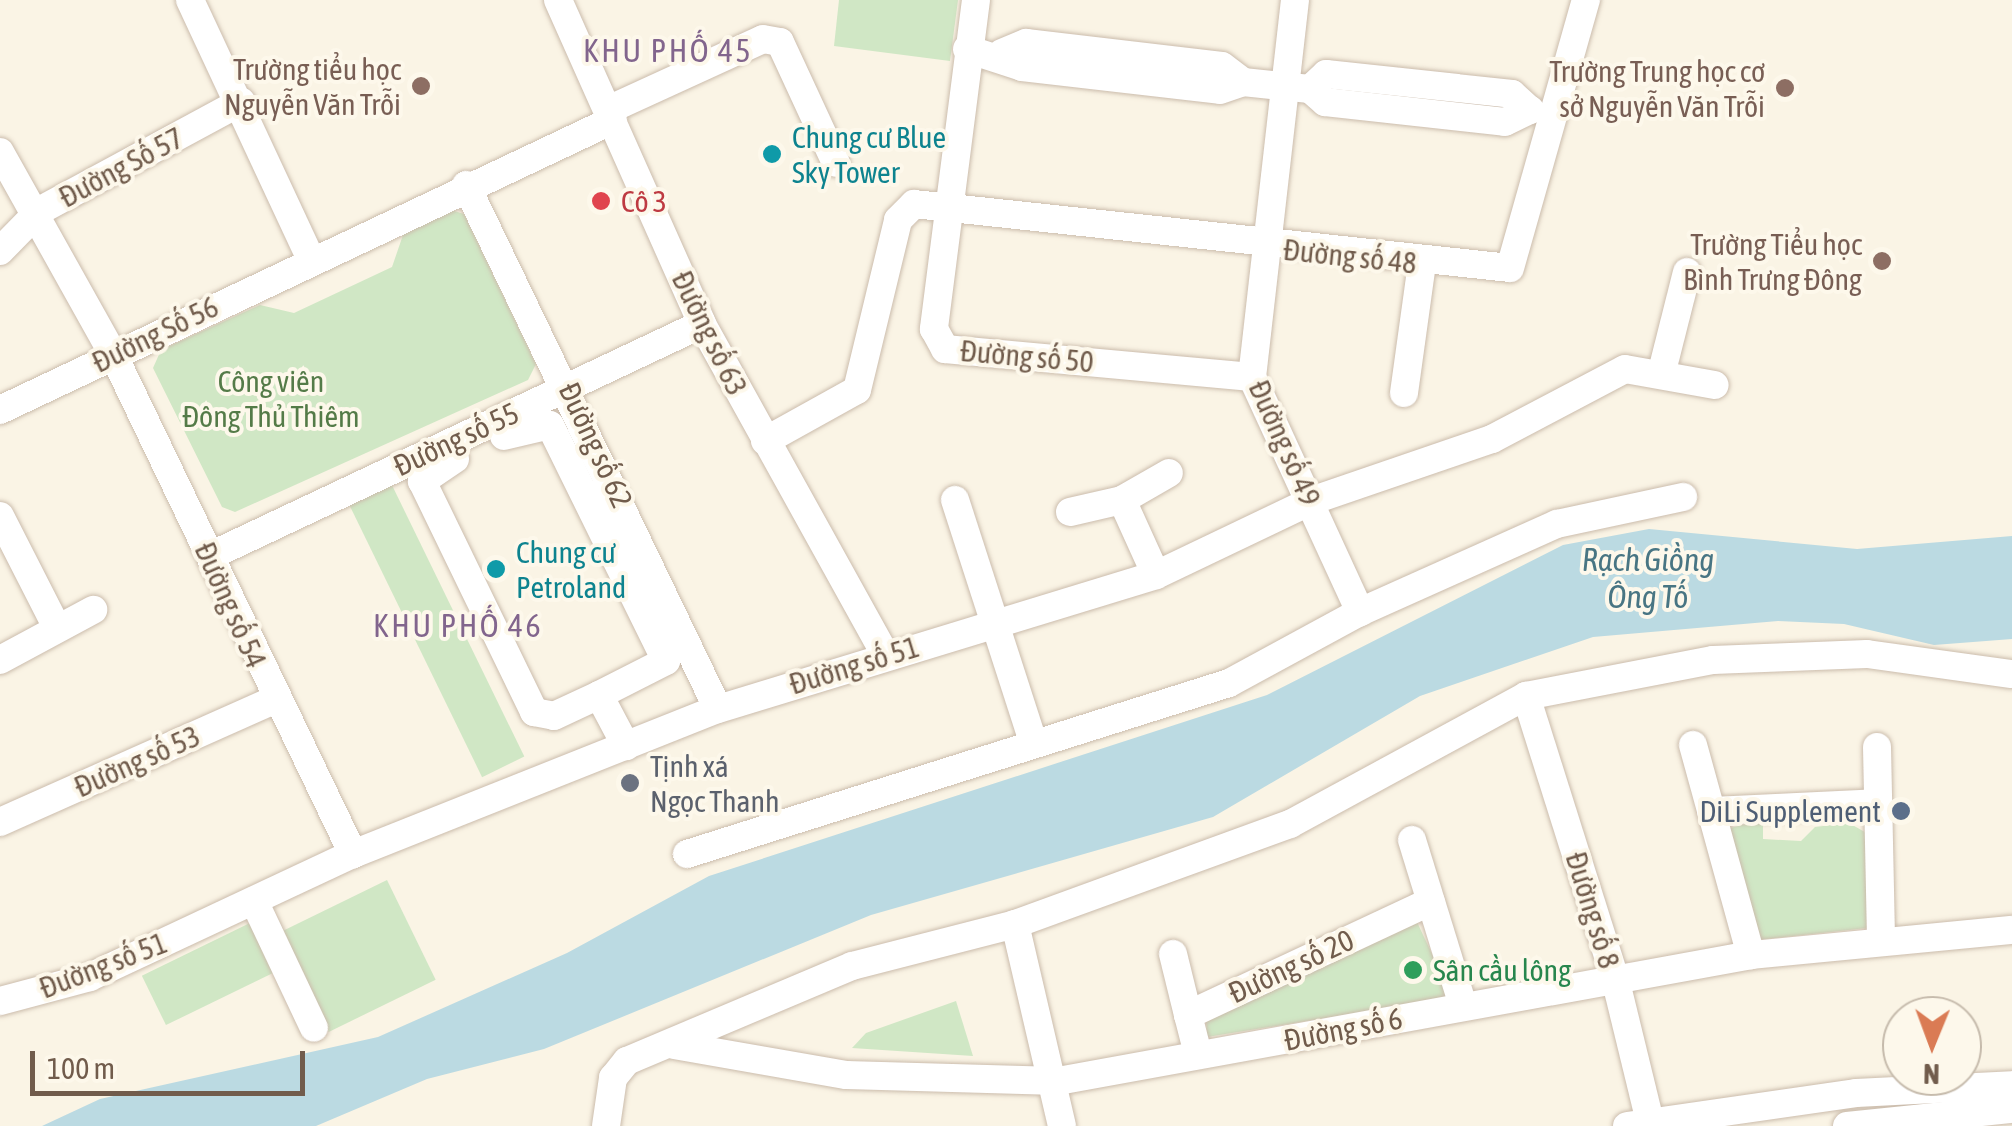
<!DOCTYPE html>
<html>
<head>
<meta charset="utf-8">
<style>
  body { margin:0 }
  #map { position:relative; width:2012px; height:1126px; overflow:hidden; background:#faf4e5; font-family:"Asap Condensed",sans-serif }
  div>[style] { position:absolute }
  .green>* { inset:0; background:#d0e7c5; transform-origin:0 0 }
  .water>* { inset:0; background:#bbdae2 }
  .roads { filter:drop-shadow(0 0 2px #cbbcac) drop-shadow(0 0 2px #cbbcac) }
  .minor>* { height:28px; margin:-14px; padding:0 14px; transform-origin:14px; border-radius:14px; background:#fff }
  .dots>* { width:28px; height:28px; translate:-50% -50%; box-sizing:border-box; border:5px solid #fdf8eb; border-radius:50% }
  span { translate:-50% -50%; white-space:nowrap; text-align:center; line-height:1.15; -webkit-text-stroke:8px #fdf8eb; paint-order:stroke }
  .education-label { font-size:30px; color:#785e54 }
  .right { translate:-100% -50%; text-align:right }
  .culture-label { font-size:30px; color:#0d838f }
  .left { translate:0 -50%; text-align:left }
  .street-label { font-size:30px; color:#715c4c }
  .health-label { font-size:30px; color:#be3a42 }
  .park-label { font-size:30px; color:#547b48 }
  .worship-label { font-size:30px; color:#5b616d }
  .service-label { font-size:30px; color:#4e5e75 }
  .leisure-label { font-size:30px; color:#27864d }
  .neighbourhood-label { font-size:32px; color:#82658d; letter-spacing:2.5px }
  .water-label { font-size:32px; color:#487583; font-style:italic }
  .north { position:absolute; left:1882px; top:996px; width:100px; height:100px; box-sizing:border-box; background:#fdf8eb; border:2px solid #c5baab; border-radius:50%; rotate:181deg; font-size:28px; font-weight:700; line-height:40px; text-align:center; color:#715c4c }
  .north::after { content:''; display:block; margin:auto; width:35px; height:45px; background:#da7b54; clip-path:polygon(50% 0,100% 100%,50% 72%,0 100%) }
  .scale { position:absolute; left:30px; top:1051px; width:275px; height:45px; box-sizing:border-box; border:5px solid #715c4c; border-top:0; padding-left:12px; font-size:30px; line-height:35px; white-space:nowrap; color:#715c4c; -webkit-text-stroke:8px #fdf8eb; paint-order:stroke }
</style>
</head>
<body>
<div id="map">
  <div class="green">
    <div style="clip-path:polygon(839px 0,958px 0,950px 61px,834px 46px)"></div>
    <div style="clip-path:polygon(451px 210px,464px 214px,536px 364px,528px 380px,235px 512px,222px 507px,153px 368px,161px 350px,260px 305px,294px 313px,392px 267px,403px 235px)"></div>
    <div style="left:388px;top:477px;width:311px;height:47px;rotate:64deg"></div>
    <div style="clip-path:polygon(1763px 820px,1763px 839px,1801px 841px,1815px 827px,1849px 823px,1870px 835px,1867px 928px,1757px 940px,1730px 828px)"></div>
    <div style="left:387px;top:880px;width:111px;height:119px;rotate:64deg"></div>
    <div style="left:256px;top:920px;width:55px;height:127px;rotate:64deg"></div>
    <div style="clip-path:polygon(1417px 922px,1449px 990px,1444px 999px,1207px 1037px,1206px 1020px)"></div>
    <div style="clip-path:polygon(956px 1001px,973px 1056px,852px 1048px,866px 1033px)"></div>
  </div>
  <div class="water">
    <div style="clip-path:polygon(1649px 529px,1857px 549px,2012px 536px,2012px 639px,1934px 645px,1844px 624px,1778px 621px,1593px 637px,1420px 696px,1213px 817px,871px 915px,544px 1049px,427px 1079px,316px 1126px,42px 1126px,100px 1099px,378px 1037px,567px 953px,709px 876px,1267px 695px,1563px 545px)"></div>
  </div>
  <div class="roads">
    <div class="minor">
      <div style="left:190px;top:0;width:284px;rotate:65deg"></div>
      <div style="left:558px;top:0;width:355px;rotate:66deg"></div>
      <div style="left:702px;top:324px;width:377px;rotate:61deg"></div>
      <div style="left:976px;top:0;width:332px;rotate:97.3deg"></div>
      <div style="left:934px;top:329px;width:23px;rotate:61deg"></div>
      <div style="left:945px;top:349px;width:308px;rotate:5.2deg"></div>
      <div style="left:1295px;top:0;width:379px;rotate:96.5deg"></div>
      <div style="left:1252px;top:377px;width:259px;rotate:65.3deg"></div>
      <div style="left:967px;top:49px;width:58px;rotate:18.1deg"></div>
      <div style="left:1022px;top:67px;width:199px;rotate:6.6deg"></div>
      <div style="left:1220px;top:90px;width:24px;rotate:-19deg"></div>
      <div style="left:1243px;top:82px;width:67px;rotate:6deg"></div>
      <div style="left:1002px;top:53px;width:26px;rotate:-23deg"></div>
      <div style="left:1026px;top:43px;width:197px;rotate:6.7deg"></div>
      <div style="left:1222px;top:66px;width:26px;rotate:37deg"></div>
      <div style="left:1310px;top:89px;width:22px;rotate:-43deg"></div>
      <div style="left:1326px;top:74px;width:187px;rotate:6.1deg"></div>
      <div style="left:1512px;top:94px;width:24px;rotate:42deg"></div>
      <div style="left:1310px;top:89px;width:20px;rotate:41deg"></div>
      <div style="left:1325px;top:102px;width:181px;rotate:6.3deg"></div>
      <div style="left:1505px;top:122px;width:28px;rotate:-26deg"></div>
      <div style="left:608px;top:110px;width:170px;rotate:-24.6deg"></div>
      <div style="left:763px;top:39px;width:17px;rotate:10deg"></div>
      <div style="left:780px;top:42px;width:133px;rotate:65.2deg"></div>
      <div style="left:0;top:152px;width:231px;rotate:60.8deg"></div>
      <div style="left:113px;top:354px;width:555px;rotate:64.36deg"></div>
      <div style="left:466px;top:185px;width:581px;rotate:64.32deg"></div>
      <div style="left:0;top:251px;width:56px;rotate:-45.7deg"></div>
      <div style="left:39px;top:211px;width:230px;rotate:-28.4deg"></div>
      <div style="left:1662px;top:371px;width:102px;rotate:-75.8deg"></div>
      <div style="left:1404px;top:393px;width:130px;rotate:-82.1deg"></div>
      <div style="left:0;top:410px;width:678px;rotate:-25.32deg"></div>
      <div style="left:504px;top:436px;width:47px;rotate:-13.4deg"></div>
      <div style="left:550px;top:425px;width:263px;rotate:63.8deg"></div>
      <div style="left:666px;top:661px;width:75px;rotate:153.1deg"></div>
      <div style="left:765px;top:441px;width:105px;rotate:-29deg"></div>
      <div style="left:857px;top:390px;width:175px;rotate:-76.4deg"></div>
      <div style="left:898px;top:220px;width:23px;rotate:-45deg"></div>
      <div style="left:914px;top:204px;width:599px;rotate:6.13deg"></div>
      <div style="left:1510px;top:268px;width:279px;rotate:-74.2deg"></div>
      <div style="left:455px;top:459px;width:40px;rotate:146deg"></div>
      <div style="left:422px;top:481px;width:257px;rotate:64.1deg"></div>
      <div style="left:534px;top:712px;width:20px;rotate:11deg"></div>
      <div style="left:554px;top:716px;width:50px;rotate:-25deg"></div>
      <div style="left:599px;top:695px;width:58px;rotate:62.1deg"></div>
      <div style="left:955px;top:500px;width:256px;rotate:72.1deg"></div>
      <div style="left:1122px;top:500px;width:82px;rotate:65.6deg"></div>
      <div style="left:1070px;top:512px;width:53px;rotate:-13deg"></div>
      <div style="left:1122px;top:500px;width:54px;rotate:-29.9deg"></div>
      <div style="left:0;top:516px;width:126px;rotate:63deg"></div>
      <div style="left:210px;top:556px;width:544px;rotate:-25.25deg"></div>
      <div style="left:0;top:660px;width:106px;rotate:-28.3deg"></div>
      <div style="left:1526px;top:696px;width:296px;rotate:72.5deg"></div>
      <div style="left:1615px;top:978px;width:152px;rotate:76.3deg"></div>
      <div style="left:1693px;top:745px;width:218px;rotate:74.6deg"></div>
      <div style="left:1877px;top:747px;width:190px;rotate:88.8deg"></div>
      <div style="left:1711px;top:811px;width:167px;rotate:-2.7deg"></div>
      <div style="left:0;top:822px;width:300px;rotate:-24deg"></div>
      <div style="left:1412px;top:840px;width:174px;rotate:72.9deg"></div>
      <div style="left:687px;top:854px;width:568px;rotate:-17.51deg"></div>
      <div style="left:1229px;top:683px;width:149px;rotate:-28.5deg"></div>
      <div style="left:1360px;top:612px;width:216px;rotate:-24.1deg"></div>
      <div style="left:1557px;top:524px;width:129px;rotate:-12.1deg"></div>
      <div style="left:254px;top:901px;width:140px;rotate:64.7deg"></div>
      <div style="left:1015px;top:924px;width:207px;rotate:76.9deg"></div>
      <div style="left:1173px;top:954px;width:63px;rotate:76.2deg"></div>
      <div style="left:0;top:1001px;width:93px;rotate:-14.9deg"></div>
      <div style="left:90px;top:977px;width:290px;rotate:-25.1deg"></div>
      <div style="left:353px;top:854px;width:393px;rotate:-21.7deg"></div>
      <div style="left:718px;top:709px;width:458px;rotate:-17deg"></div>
      <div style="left:1156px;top:575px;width:172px;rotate:-25.5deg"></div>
      <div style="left:1311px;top:501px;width:191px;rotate:-18.9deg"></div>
      <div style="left:1492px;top:439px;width:150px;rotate:-27.8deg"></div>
      <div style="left:1625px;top:369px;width:91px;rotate:10.1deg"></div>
      <div style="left:674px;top:1045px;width:175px;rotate:9.9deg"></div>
      <div style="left:846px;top:1075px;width:212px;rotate:1.6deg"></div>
      <div style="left:1058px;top:1081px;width:704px;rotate:-10.3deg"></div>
      <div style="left:1751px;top:955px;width:262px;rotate:-5.5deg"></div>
      <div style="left:1198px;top:1054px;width:40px;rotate:-104.4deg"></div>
      <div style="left:1188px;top:1015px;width:268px;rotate:-25.1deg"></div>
      <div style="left:606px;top:1126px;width:49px;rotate:-81.7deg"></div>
      <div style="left:613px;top:1078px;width:22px;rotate:-51deg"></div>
      <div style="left:627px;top:1061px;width:244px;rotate:-22.9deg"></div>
      <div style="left:852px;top:966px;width:168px;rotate:-14.4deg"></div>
      <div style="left:1015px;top:924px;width:293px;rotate:-20deg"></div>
      <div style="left:1290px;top:824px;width:268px;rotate:-28.5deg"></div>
      <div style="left:1526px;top:696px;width:190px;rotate:-10.9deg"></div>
      <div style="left:1713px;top:660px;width:154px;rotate:-2.2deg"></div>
      <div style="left:1867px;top:654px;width:146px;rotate:7.9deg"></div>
      <div style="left:1627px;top:1126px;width:231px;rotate:-8.2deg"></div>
      <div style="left:1856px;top:1093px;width:156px;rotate:-2.9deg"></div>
      <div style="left:1847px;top:1126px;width:166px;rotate:-5.9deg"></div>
    </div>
  </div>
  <div class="dots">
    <div style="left:421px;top:86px;background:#8d6e63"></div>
    <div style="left:1785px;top:88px;background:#8d6e63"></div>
    <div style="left:772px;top:154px;background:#0f9aa8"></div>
    <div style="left:601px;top:201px;background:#e0444e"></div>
    <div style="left:1882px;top:261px;background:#8d6e63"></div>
    <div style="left:496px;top:569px;background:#0f9aa8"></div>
    <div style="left:630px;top:783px;background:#6b7280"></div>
    <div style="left:1901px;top:811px;background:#5c6f8a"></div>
    <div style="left:1413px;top:970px;background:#2e9e5b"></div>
  </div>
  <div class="education-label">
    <span class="right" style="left:401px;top:86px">Trường tiểu học<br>Nguyễn Văn Trỗi</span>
    <span class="right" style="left:1765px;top:88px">Trường Trung học cơ<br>sở Nguyễn Văn Trỗi</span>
    <span class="right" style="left:1862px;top:261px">Trường Tiểu học<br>Bình Trưng Đông</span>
  </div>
  <div class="culture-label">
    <span class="left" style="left:792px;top:154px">Chung cư Blue<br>Sky Tower</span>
    <span class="left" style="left:516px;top:569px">Chung cư<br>Petroland</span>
  </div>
  <div class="street-label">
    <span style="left:121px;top:167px;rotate:-28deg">Đường Số 57</span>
    <span style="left:1350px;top:256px;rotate:6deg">Đường số 48</span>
    <span style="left:710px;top:333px;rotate:64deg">Đường số 63</span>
    <span style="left:155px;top:334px;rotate:-26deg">Đường Số 56</span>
    <span style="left:1027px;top:356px;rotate:5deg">Đường số 50</span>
    <span style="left:456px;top:439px;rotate:-25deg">Đường số 55</span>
    <span style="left:1285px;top:443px;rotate:66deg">Đường số 49</span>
    <span style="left:596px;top:445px;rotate:65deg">Đường số 62</span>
    <span style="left:231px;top:605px;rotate:66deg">Đường số 54</span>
    <span style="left:854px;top:665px;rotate:-17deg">Đường số 51</span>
    <span style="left:137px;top:761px;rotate:-24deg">Đường số 53</span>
    <span style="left:1593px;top:910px;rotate:73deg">Đường số 8</span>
    <span style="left:103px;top:965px;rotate:-21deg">Đường số 51</span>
    <span style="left:1291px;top:966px;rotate:-25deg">Đường số 20</span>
    <span style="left:1343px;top:1029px;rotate:-11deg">Đường số 6</span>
  </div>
  <div class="health-label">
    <span class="left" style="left:621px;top:201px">Cô 3</span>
  </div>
  <div class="park-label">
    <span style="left:271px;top:398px">Công viên<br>Đông Thủ Thiêm</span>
  </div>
  <div class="worship-label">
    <span class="left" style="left:650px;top:783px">Tịnh xá<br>Ngọc Thanh</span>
  </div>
  <div class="service-label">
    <span class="right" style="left:1881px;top:811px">DiLi Supplement</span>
  </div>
  <div class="leisure-label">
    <span class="left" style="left:1433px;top:970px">Sân cầu lông</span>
  </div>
  <div class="neighbourhood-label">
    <span style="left:668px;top:51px">KHU PHỐ 45</span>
    <span style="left:458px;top:626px">KHU PHỐ 46</span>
  </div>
  <div class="water-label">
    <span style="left:1648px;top:579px">Rạch Giồng<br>Ông Tố</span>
  </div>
  <div class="north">N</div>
  <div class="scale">100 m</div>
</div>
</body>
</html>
